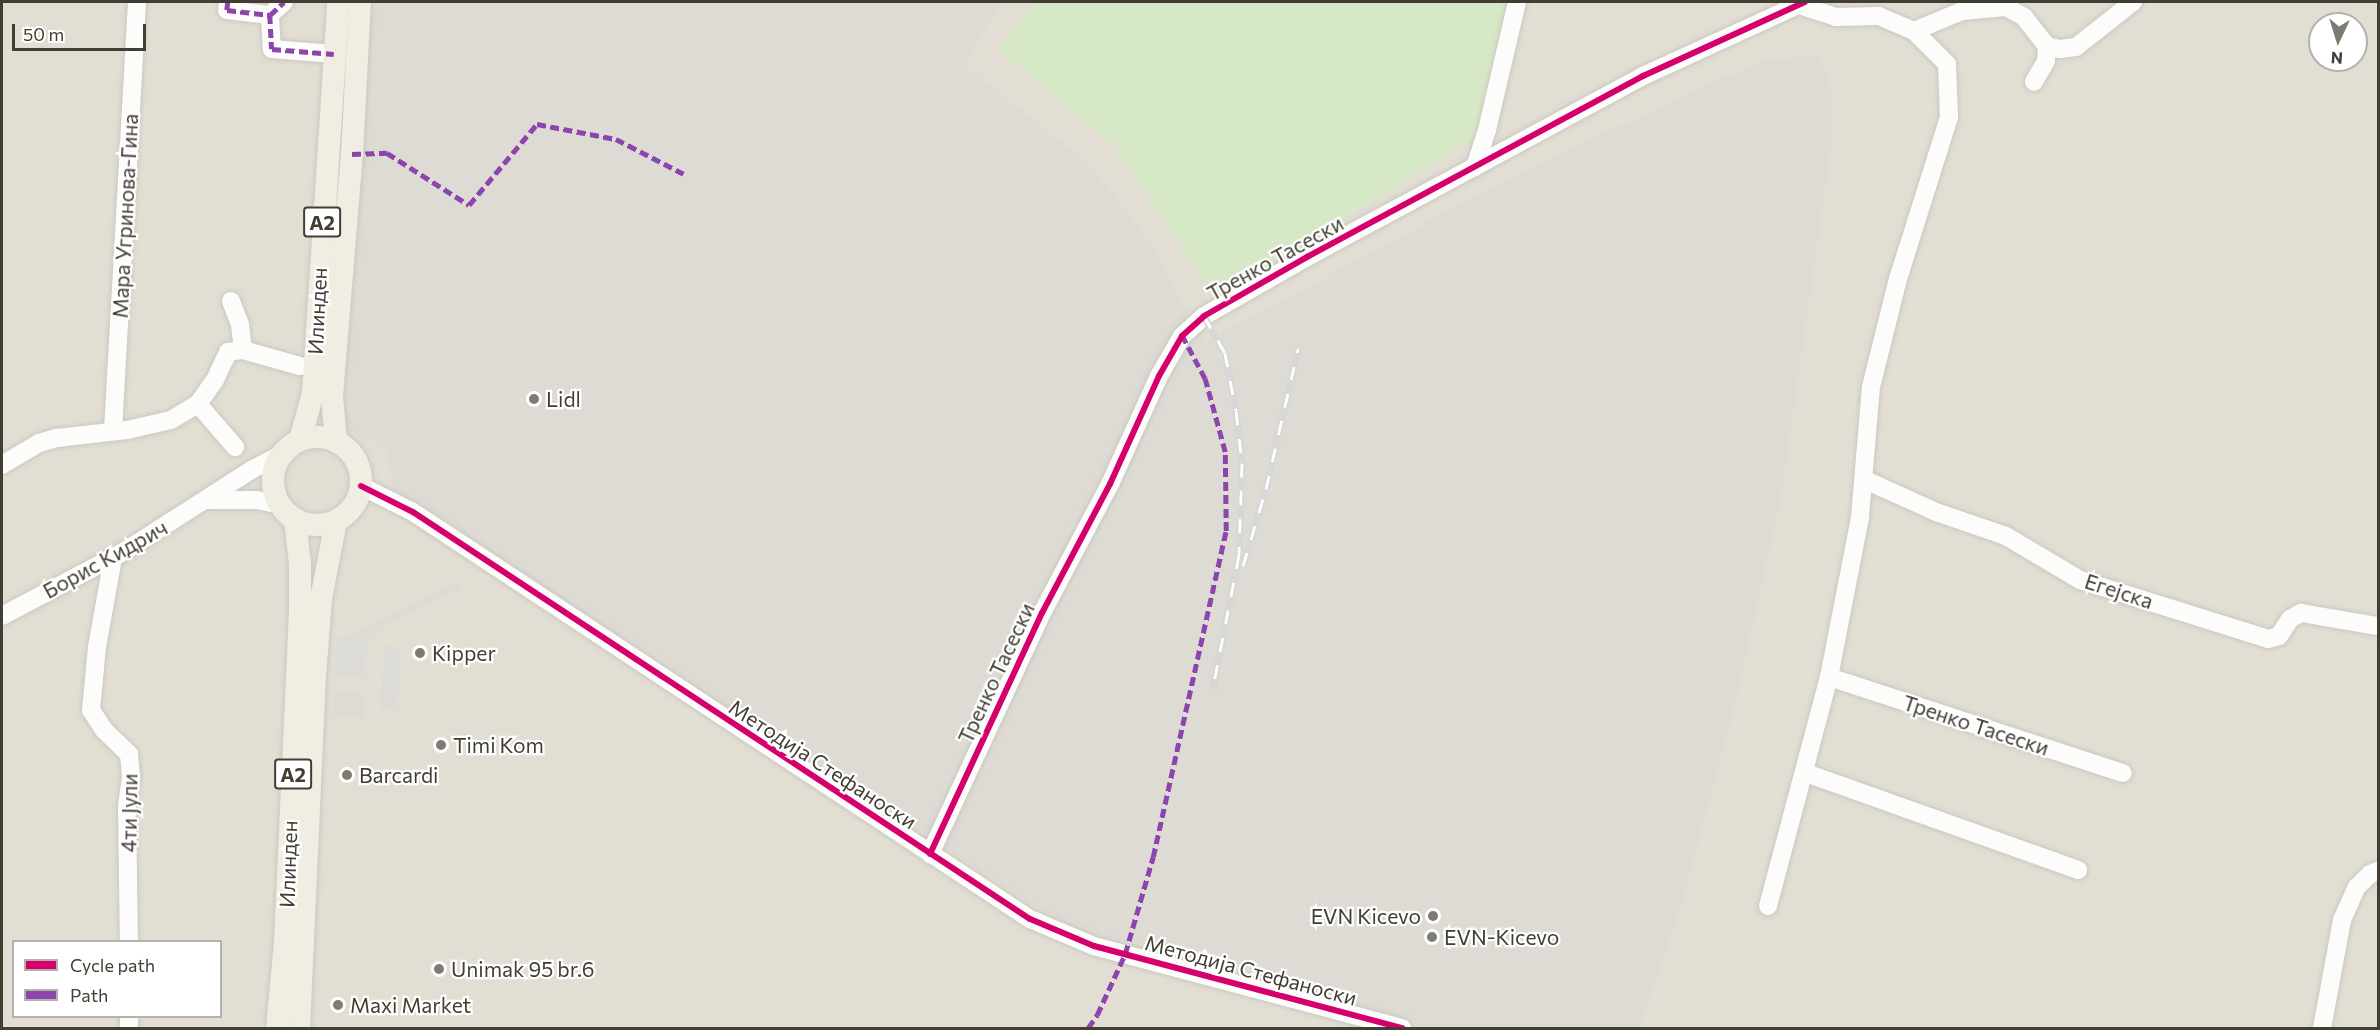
<!DOCTYPE html>
<html>
<head>
<meta charset="utf-8">
<style>
  body { margin:0 }
  #map { position:relative; width:2380px; height:1030px; overflow:hidden; background:#eeece6; font-family:Commissioner,sans-serif }
  div>[style] { position:absolute }
  .residential>* { inset:0; background:#e2ded3 }
  .industrial>* { inset:0; background:#dddbd4 }
  .green>* { inset:0; background:#d7e8c6 }
  .parking>* { inset:0; background:#dddbd6; transform-origin:0 0 }
  .roads { filter:drop-shadow(0 0 2px #cac8c2) drop-shadow(0 0 2px #cac8c2) }
  .minor>* { height:18px; margin:-9px; padding:0 9px; transform-origin:9px; border-radius:9px; background:#fcfcfb }
  .major>* { height:22px; margin:-11px; padding:0 11px; transform-origin:11px; border-radius:11px; background:#f0ede2 }
  .major>.ring { margin:-11px; padding:0; box-sizing:content-box; background:none; border:22px solid #f0ede2; border-radius:50% }
  .rail>* { height:7px; margin-top:-3.5px; transform-origin:0; background:repeating-linear-gradient(90deg,#fff 0 14px,#d7d7d6 0 28px); box-sizing:border-box; border-block:2px solid #d7d7d6 }
  .quiet>* { height:4.5px; margin-top:-2.25px; transform-origin:0; background:repeating-linear-gradient(90deg,#8e44ad 0 9px,transparent 0 13.5px) }
  .cycleway>* { height:6px; margin:-3px; padding:0 3px; transform-origin:3px; border-radius:3px; background:#d6006c }
  .dots>* { width:16px; height:16px; translate:-50% -50%; box-sizing:border-box; border:3px solid #fff; border-radius:50% }
  span { translate:-50% -50%; white-space:nowrap; text-align:center; line-height:1.15; -webkit-text-stroke:4.5px #fff; paint-order:stroke }
  .shield-label span { padding:2px 4px; background:#fff; border:2px solid; border-radius:4px; -webkit-text-stroke-width:0 }
  .shield-label { font-size:20px; color:#423e33; font-weight:700 }
  .street-label { font-size:21px; color:#423e33 }
  .poi-label { font-size:21px; color:#423e33 }
  .left { translate:0 -50%; text-align:left }
  .right { translate:-100% -50%; text-align:right }
  .frame { position:absolute; inset:0; border:3px solid #423e33; pointer-events:none }
  .legend { position:absolute; left:12px; top:940px; width:210px; height:78px; box-sizing:border-box; background:#fff; border:2px solid #b3b2ad; margin:0; padding:8px 10px; list-style:none; font-size:18px; color:#423e33 }
  .legend li { display:flex; align-items:center; gap:12px; height:30px }
  .legend b { width:30px; border:2px solid #b3b2ad }
  .north { position:absolute; left:2308px; top:12px; width:60px; height:60px; box-sizing:border-box; background:#fff; border:2px solid #b3b2ad; border-radius:50%; rotate:184deg; font-size:16px; font-weight:700; line-height:24px; text-align:center; color:#423e33 }
  .north::after { content:''; display:block; margin:auto; width:21px; height:27px; background:#7e7b72; clip-path:polygon(50% 0,100% 100%,50% 72%,0 100%) }
  .scale { position:absolute; left:12px; top:24px; width:134px; height:27px; box-sizing:border-box; border:3px solid #423e33; border-top:0; padding-left:8px; font-size:18px; line-height:21px; white-space:nowrap; color:#423e33; -webkit-text-stroke:4px #fff; paint-order:stroke }
</style>
</head>
<body>
<div id="map">
  <div class="residential">
    <div style="clip-path:polygon(evenodd,2px 2px,1037px 2px,999px 49px,1115px 146px,1216px 298px,1519px 2px,2378px 2px,2378px 1028px,2px 1028px,2px 2px,2320px 24px,2356px 24px,2356px 60px,2320px 60px,2320px 24px,2px 2px,14px 942px,220px 942px,220px 1016px,14px 1016px,14px 942px)"></div>
  </div>
  <div class="industrial">
    <div style="clip-path:polygon(368px 2px,1001px 2px,964px 65px,1081px 157px,1118px 199px,1150px 242px,1204px 343px,1500px 183px,1683px 96px,1762px 61px,1820px 55px,1832px 95px,1831px 149px,1780px 502px,1736px 701px,1681px 905px,1639px 1028px,1435px 1028px,1412px 1025px,1143px 959px,1066px 927px,890px 810px,711px 697px,393px 489px,388px 450px,343px 427px)"></div>
  </div>
  <div class="green">
    <div style="clip-path:polygon(1037px 2px,1519px 2px,1487px 130px,1216px 298px,1115px 146px,998px 49px)"></div>
  </div>
  <div class="parking">
    <div style="clip-path:polygon(458px 583px,459px 590px,384px 626px,368px 643px,365px 677px,334px 676px,336px 639px,351px 635px)"></div>
    <div style="left:384px;top:646px;width:17px;height:63px;rotate:3deg"></div>
    <div style="left:334px;top:692px;width:31px;height:23px;rotate:4deg"></div>
  </div>
  <div class="roads">
    <div class="minor">
      <div style="left:228px;top:2px;width:8px;rotate:97deg"></div>
      <div style="left:227px;top:10px;width:43px;rotate:6.6deg"></div>
      <div style="left:270px;top:15px;width:19px;rotate:-43deg"></div>
      <div style="left:270px;top:15px;width:34px;rotate:87deg"></div>
      <div style="left:272px;top:49px;width:62px;rotate:4.6deg"></div>
      <div style="left:1914px;top:31px;width:52px;rotate:-22.6deg"></div>
      <div style="left:1962px;top:11px;width:44px;rotate:-5.2deg"></div>
      <div style="left:2006px;top:7px;width:21px;rotate:29deg"></div>
      <div style="left:2024px;top:17px;width:37px;rotate:52deg"></div>
      <div style="left:2047px;top:46px;width:15px;rotate:94deg"></div>
      <div style="left:2046px;top:61px;width:24px;rotate:120deg"></div>
      <div style="left:2047px;top:46px;width:13px;rotate:13deg"></div>
      <div style="left:2060px;top:49px;width:16px;rotate:-7deg"></div>
      <div style="left:2076px;top:47px;width:73px;rotate:-38.3deg"></div>
      <div style="left:1475px;top:167px;width:39px;rotate:-72deg"></div>
      <div style="left:1487px;top:130px;width:131px;rotate:-76.8deg"></div>
      <div style="left:231px;top:301px;width:26px;rotate:69deg"></div>
      <div style="left:240px;top:325px;width:25px;rotate:83deg"></div>
      <div style="left:243px;top:350px;width:59px;rotate:15.7deg"></div>
      <div style="left:198px;top:404px;width:57px;rotate:49.3deg"></div>
      <div style="left:113px;top:431px;width:430px;rotate:-86.8deg"></div>
      <div style="left:2px;top:465px;width:43px;rotate:-30.7deg"></div>
      <div style="left:39px;top:443px;width:19px;rotate:-16deg"></div>
      <div style="left:57px;top:438px;width:70px;rotate:-6.5deg"></div>
      <div style="left:127px;top:430px;width:45px;rotate:-12.8deg"></div>
      <div style="left:171px;top:420px;width:31px;rotate:-31deg"></div>
      <div style="left:198px;top:404px;width:29px;rotate:-55deg"></div>
      <div style="left:215px;top:380px;width:31px;rotate:-65deg"></div>
      <div style="left:228px;top:352px;width:15px;rotate:-8deg"></div>
      <div style="left:1863px;top:479px;width:80px;rotate:24.3deg"></div>
      <div style="left:1936px;top:512px;width:74px;rotate:18.9deg"></div>
      <div style="left:2006px;top:536px;width:86px;rotate:30.7deg"></div>
      <div style="left:2080px;top:580px;width:197px;rotate:17.4deg"></div>
      <div style="left:2268px;top:639px;width:11px;rotate:-15deg"></div>
      <div style="left:2279px;top:636px;width:20px;rotate:-57deg"></div>
      <div style="left:2290px;top:619px;width:13px;rotate:-29deg"></div>
      <div style="left:2301px;top:613px;width:78px;rotate:9.6deg"></div>
      <div style="left:361px;top:486px;width:58px;rotate:26.6deg"></div>
      <div style="left:413px;top:512px;width:739px;rotate:33.41deg"></div>
      <div style="left:1030px;top:919px;width:69px;rotate:22.9deg"></div>
      <div style="left:1094px;top:946px;width:319px;rotate:14.9deg"></div>
      <div style="left:206px;top:500px;width:51px"></div>
      <div style="left:257px;top:500px;width:24px;rotate:12deg"></div>
      <div style="left:113px;top:558px;width:90px;rotate:100.2deg"></div>
      <div style="left:97px;top:647px;width:63px;rotate:95.4deg"></div>
      <div style="left:91px;top:710px;width:24px;rotate:57deg"></div>
      <div style="left:104px;top:730px;width:35px;rotate:44deg"></div>
      <div style="left:129px;top:754px;width:23px;rotate:85deg"></div>
      <div style="left:131px;top:777px;width:29px;rotate:98deg"></div>
      <div style="left:127px;top:806px;width:136px;rotate:89.2deg"></div>
      <div style="left:2px;top:616px;width:139px;rotate:-27.9deg"></div>
      <div style="left:125px;top:551px;width:150px;rotate:-32.7deg"></div>
      <div style="left:251px;top:470px;width:34px;rotate:-27deg"></div>
      <div style="left:1829px;top:677px;width:309px;rotate:18.1deg"></div>
      <div style="left:1806px;top:773px;width:289px;rotate:19.6deg"></div>
      <div style="left:930px;top:854px;width:266px;rotate:-65.1deg"></div>
      <div style="left:1042px;top:613px;width:146px;rotate:-62.2deg"></div>
      <div style="left:1110px;top:484px;width:119px;rotate:-65.6deg"></div>
      <div style="left:1159px;top:376px;width:46px;rotate:-60.1deg"></div>
      <div style="left:1182px;top:336px;width:30px;rotate:-42deg"></div>
      <div style="left:1204px;top:316px;width:119px;rotate:-29.8deg"></div>
      <div style="left:1307px;top:257px;width:382px;rotate:-28.3deg"></div>
      <div style="left:1643px;top:76px;width:178px;rotate:-24.6deg"></div>
      <div style="left:1768px;top:906px;width:237px;rotate:-75.1deg"></div>
      <div style="left:1829px;top:677px;width:163px;rotate:-79deg"></div>
      <div style="left:1860px;top:517px;width:130px;rotate:-85.2deg"></div>
      <div style="left:1871px;top:387px;width:111px;rotate:-76deg"></div>
      <div style="left:1898px;top:279px;width:170px;rotate:-72.5deg"></div>
      <div style="left:1949px;top:117px;width:53px;rotate:-92.2deg"></div>
      <div style="left:1947px;top:64px;width:47px;rotate:-135deg"></div>
      <div style="left:1914px;top:31px;width:39px;rotate:-157deg"></div>
      <div style="left:1878px;top:16px;width:42px;rotate:178.6deg"></div>
      <div style="left:1836px;top:17px;width:38px;rotate:-162deg"></div>
      <div style="left:129px;top:1028px;width:12px;rotate:-90deg"></div>
      <div style="left:2322px;top:1028px;width:110px;rotate:-79.5deg"></div>
      <div style="left:2342px;top:920px;width:36px;rotate:-66deg"></div>
      <div style="left:2357px;top:887px;width:18px;rotate:-45deg"></div>
      <div style="left:2370px;top:874px;width:9px;rotate:-21deg"></div>
    </div>
    <div class="major">
      <div class="ring" style="left:273px;top:437px;width:66px;height:66px"></div>
      <div style="left:300px;top:440px;width:49px;rotate:-74.5deg"></div>
      <div style="left:313px;top:393px;width:392px;rotate:-86.3deg"></div>
      <div style="left:336px;top:441px;width:45px;rotate:-95.1deg"></div>
      <div style="left:332px;top:396px;width:243px;rotate:-85.3deg"></div>
      <div style="left:352px;top:154px;width:152px;rotate:-87deg"></div>
      <div style="left:277px;top:1028px;width:87px;rotate:-84.7deg"></div>
      <div style="left:285px;top:941px;width:326px;rotate:-87.4deg"></div>
      <div style="left:300px;top:615px;width:51px;rotate:-90deg"></div>
      <div style="left:300px;top:564px;width:45px;rotate:-96.3deg"></div>
      <div style="left:299px;top:1028px;width:351px;rotate:-87.4deg"></div>
      <div style="left:315px;top:677px;width:78px;rotate:-85.6deg"></div>
      <div style="left:321px;top:599px;width:79px;rotate:-79.1deg"></div>
    </div>
  </div>
  <div class="rail">
    <div style="left:1204px;top:316px;width:43px;rotate:60.4deg"></div>
    <div style="left:1225px;top:353px;width:59px;rotate:79.3deg"></div>
    <div style="left:1236px;top:411px;width:52px;rotate:83.4deg"></div>
    <div style="left:1242px;top:463px;width:92px;rotate:91.9deg"></div>
    <div style="left:1239px;top:555px;width:136px;rotate:101.1deg"></div>
    <div style="left:1243px;top:566px;width:80px;rotate:-73.4deg"></div>
    <div style="left:1266px;top:489px;width:144px;rotate:-77.1deg"></div>
  </div>
  <div class="quiet">
    <div style="left:228px;top:2px;width:8px;rotate:97deg"></div>
    <div style="left:227px;top:10px;width:43px;rotate:6.6deg"></div>
    <div style="left:270px;top:15px;width:19px;rotate:-43deg"></div>
    <div style="left:270px;top:15px;width:34px;rotate:87deg"></div>
    <div style="left:272px;top:49px;width:62px;rotate:4.6deg"></div>
    <div style="left:352px;top:154px;width:35px;rotate:-2deg"></div>
    <div style="left:387px;top:153px;width:97px;rotate:32.4deg"></div>
    <div style="left:469px;top:205px;width:106px;rotate:-50deg"></div>
    <div style="left:537px;top:124px;width:80px;rotate:10.8deg"></div>
    <div style="left:616px;top:139px;width:76px;rotate:27.2deg"></div>
    <div style="left:1088px;top:1028px;width:16px;rotate:-55deg"></div>
    <div style="left:1097px;top:1015px;width:67px;rotate:-65.3deg"></div>
    <div style="left:1125px;top:954px;width:101px;rotate:-73.9deg"></div>
    <div style="left:1153px;top:857px;width:334px;rotate:-77.4deg"></div>
    <div style="left:1226px;top:531px;width:79px;rotate:-90.7deg"></div>
    <div style="left:1225px;top:452px;width:76px;rotate:-105.3deg"></div>
    <div style="left:1205px;top:379px;width:49px;rotate:-118.1deg"></div>
  </div>
  <div class="cycleway">
    <div style="left:361px;top:486px;width:58px;rotate:26.6deg"></div>
    <div style="left:413px;top:512px;width:739px;rotate:33.41deg"></div>
    <div style="left:1030px;top:919px;width:69px;rotate:22.9deg"></div>
    <div style="left:1094px;top:946px;width:319px;rotate:14.9deg"></div>
    <div style="left:930px;top:854px;width:266px;rotate:-65.1deg"></div>
    <div style="left:1042px;top:613px;width:146px;rotate:-62.2deg"></div>
    <div style="left:1110px;top:484px;width:119px;rotate:-65.6deg"></div>
    <div style="left:1159px;top:376px;width:46px;rotate:-60.1deg"></div>
    <div style="left:1182px;top:336px;width:30px;rotate:-42deg"></div>
    <div style="left:1204px;top:316px;width:119px;rotate:-29.8deg"></div>
    <div style="left:1307px;top:257px;width:382px;rotate:-28.3deg"></div>
    <div style="left:1643px;top:76px;width:178px;rotate:-24.6deg"></div>
  </div>
  <div class="dots">
    <div style="left:534px;top:399px;background:#7e7b72"></div>
    <div style="left:420px;top:653px;background:#7e7b72"></div>
    <div style="left:441px;top:745px;background:#7e7b72"></div>
    <div style="left:347px;top:775px;background:#7e7b72"></div>
    <div style="left:1433px;top:916px;background:#7e7b72"></div>
    <div style="left:1432px;top:937px;background:#7e7b72"></div>
    <div style="left:439px;top:969px;background:#7e7b72"></div>
    <div style="left:338px;top:1005px;background:#7e7b72"></div>
  </div>
  <div class="shield-label">
    <span style="left:322px;top:222px">A2</span>
    <span style="left:293px;top:774px">A2</span>
  </div>
  <div class="street-label">
    <span style="left:125px;top:216px;rotate:-87deg">Мара Угринова-Гина</span>
    <span style="left:1275px;top:258px;rotate:-29deg">Тренко Тасески</span>
    <span style="left:317px;top:311px;rotate:-87deg">Илинден</span>
    <span style="left:105px;top:559px;rotate:-29deg">Борис Кидрич</span>
    <span style="left:2119px;top:591px;rotate:18deg">Егејска</span>
    <span style="left:996px;top:673px;rotate:-65deg">Тренко Тасески</span>
    <span style="left:1976px;top:725px;rotate:18deg">Тренко Тасески</span>
    <span style="left:823px;top:764px;rotate:33deg">Методија Стефаноски</span>
    <span style="left:129px;top:813px;rotate:-89deg">4ти Јули</span>
    <span style="left:288px;top:864px;rotate:-88deg">Илинден</span>
    <span style="left:1251px;top:970px;rotate:15deg">Методија Стефаноски</span>
  </div>
  <div class="poi-label">
    <span class="left" style="left:546px;top:399px">Lidl</span>
    <span class="left" style="left:432px;top:653px">Kipper</span>
    <span class="left" style="left:453px;top:745px">Timi Kom</span>
    <span class="left" style="left:359px;top:775px">Barcardi</span>
    <span class="right" style="left:1421px;top:916px">EVN Kicevo</span>
    <span class="left" style="left:1444px;top:937px">EVN-Kicevo</span>
    <span class="left" style="left:451px;top:969px">Unimak 95 br.6</span>
    <span class="left" style="left:350px;top:1005px">Maxi Market</span>
  </div>
  <div class="frame"></div>
  <ul class="legend">
  <li><b style="height:8px;background:#d6006c"></b>Cycle path</li>
  <li><b style="height:8px;background:#8e44ad"></b>Path</li>
  </ul>
  <div class="north">N</div>
  <div class="scale">50 m</div>
</div>
</body>
</html>
